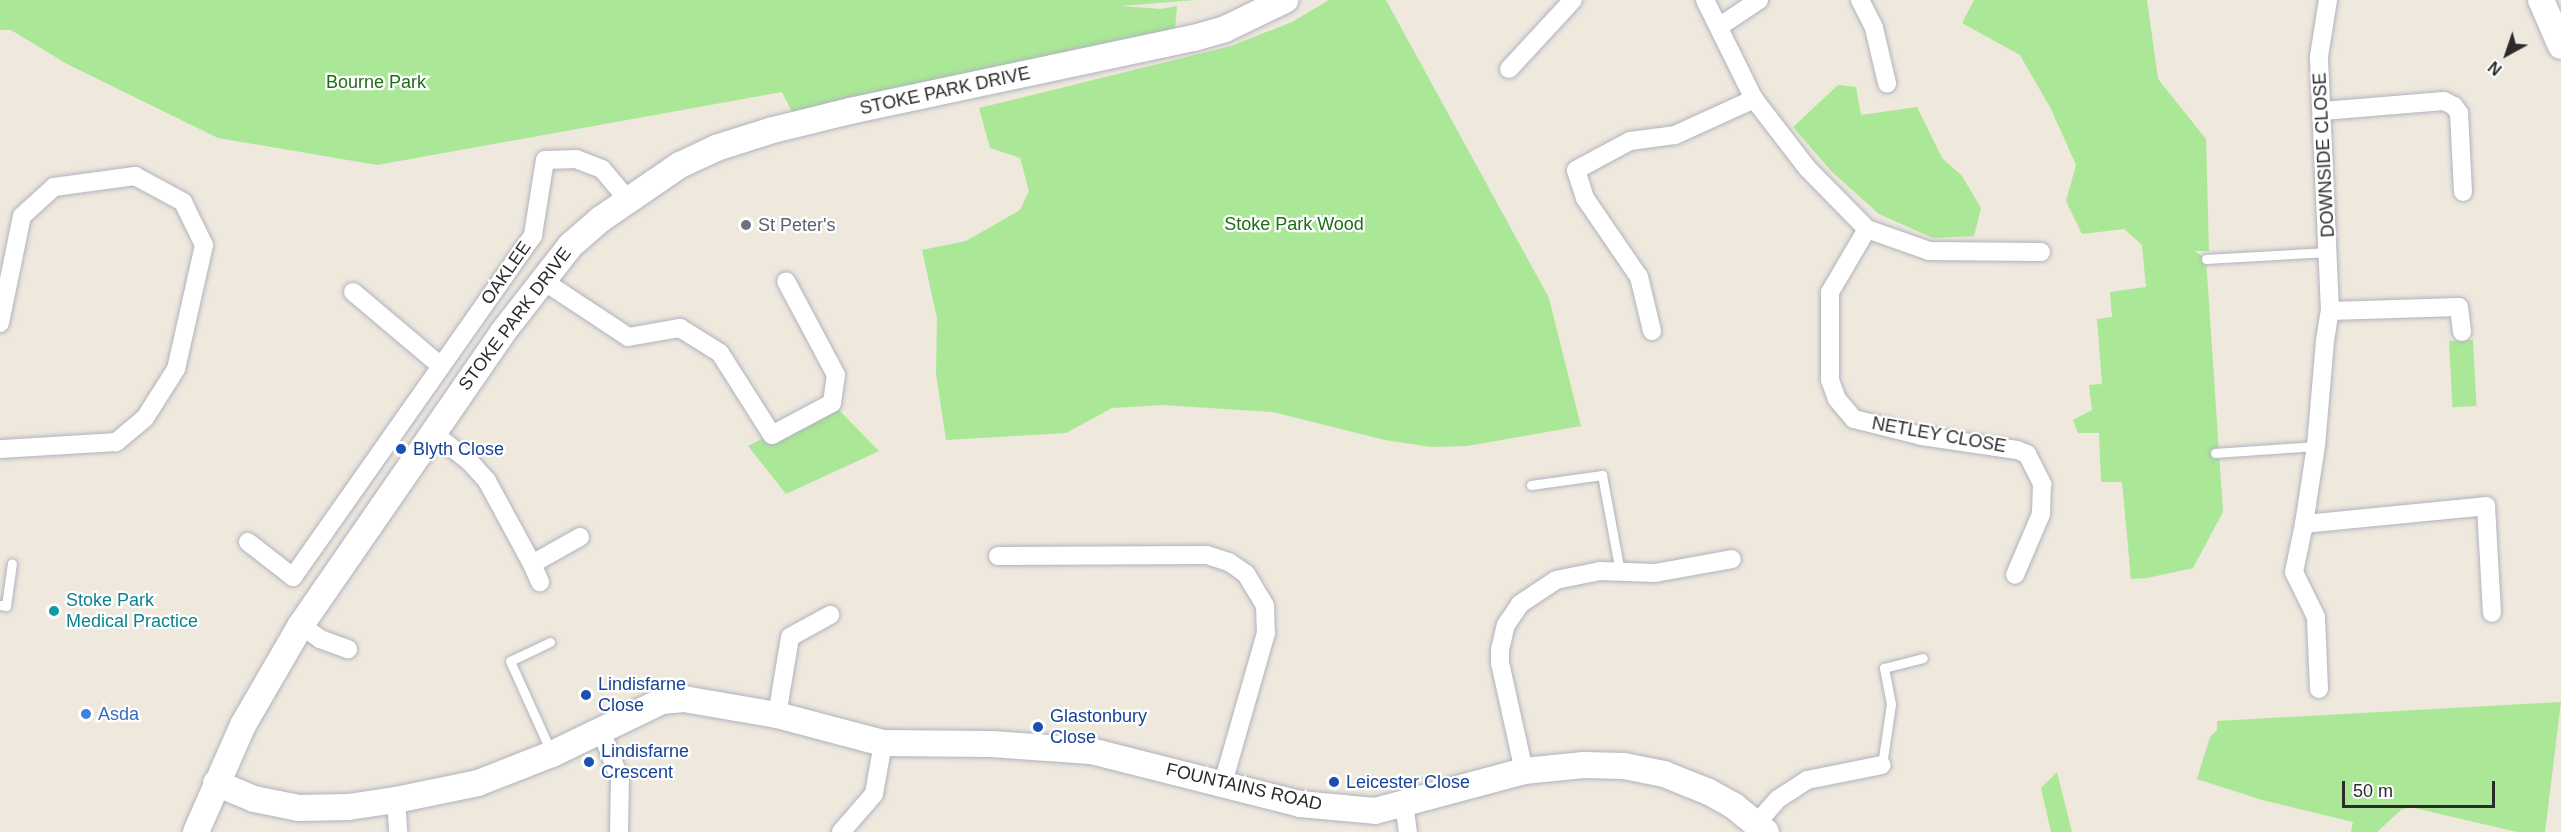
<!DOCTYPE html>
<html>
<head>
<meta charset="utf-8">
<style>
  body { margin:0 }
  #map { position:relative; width:2561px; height:832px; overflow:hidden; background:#eee8dd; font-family:Arial,sans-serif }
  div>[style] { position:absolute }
  .green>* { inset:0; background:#aae797; transform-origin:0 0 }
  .roads { filter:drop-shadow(0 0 2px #b1b2c0) drop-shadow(0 0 2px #b1b2c0) }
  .lane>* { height:9px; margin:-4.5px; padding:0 4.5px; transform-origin:4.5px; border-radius:4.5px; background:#fff }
  .street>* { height:18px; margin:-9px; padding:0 9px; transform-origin:9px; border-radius:9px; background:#fff }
  .secondary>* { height:26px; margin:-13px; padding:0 13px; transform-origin:13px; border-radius:13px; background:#fff }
  .dots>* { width:16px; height:16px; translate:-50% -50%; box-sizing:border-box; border:3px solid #fff; border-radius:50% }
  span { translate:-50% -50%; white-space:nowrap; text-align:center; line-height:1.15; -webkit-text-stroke:4.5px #fff; paint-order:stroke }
  .park-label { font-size:18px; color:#206d17 }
  .street-label { font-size:18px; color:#2b2b2b }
  .worship-label { font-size:18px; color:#5b616d }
  .left { translate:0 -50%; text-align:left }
  .transit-label { font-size:18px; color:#164399 }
  .culture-label { font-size:18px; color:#0d838f }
  .shop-label { font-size:18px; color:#366cbe }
  .north { position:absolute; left:2477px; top:24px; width:60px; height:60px; -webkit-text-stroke:4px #fff; paint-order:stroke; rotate:220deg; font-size:16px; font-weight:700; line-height:24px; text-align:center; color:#2b2b2b }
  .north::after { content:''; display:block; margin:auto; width:21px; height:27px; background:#2b2b2b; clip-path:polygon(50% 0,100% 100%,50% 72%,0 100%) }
  .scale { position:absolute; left:2342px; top:781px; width:153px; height:27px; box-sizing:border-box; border:3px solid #2b2b2b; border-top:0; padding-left:8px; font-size:18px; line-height:21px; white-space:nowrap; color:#2b2b2b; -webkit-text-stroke:4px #fff; paint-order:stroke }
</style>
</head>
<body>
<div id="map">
  <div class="green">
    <div style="clip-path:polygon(0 0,1195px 0,1121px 6px,1161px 9px,1177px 6px,1175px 29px,793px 114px,782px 92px,377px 165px,218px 138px,67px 64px,11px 30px,0 30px)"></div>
    <div style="clip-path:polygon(1329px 0,1386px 0,1549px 298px,1581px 426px,1467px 446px,1431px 447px,1385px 440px,1273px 412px,1162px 405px,1112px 408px,1066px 433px,946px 440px,936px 374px,937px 318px,922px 250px,966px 241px,1020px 210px,1029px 191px,1020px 158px,990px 148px,979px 108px,1231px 46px,1292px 22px)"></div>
    <div style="clip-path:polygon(1974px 0,2147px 0,2158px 79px,2206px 139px,2209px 251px,2195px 251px,2206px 259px,2223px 512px,2193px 568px,2147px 578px,2131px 579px,2122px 482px,2101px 482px,2099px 433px,2078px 433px,2073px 420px,2092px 410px,2089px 385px,2102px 384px,2097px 319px,2112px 317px,2110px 292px,2146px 287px,2142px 245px,2124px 229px,2082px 234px,2066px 201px,2076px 165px,2051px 109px,2020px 55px,1962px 23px)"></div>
    <div style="clip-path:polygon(1838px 85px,1856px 87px,1861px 115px,1917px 107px,1942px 158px,1962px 176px,1981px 208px,1974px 236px,1933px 238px,1879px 214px,1832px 172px,1793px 127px)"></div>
    <div style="left:2473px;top:340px;width:66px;height:24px;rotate:87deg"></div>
    <div style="clip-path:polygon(832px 403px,879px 451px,786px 494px,748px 446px)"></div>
    <div style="clip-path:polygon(2561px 702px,2545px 832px,2517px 832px,2410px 807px,2401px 810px,2377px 832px,2351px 832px,2353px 822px,2262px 800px,2197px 779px,2210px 737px,2217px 730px,2217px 721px)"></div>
    <div style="clip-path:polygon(2057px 772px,2072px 832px,2051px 832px,2041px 788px)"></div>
  </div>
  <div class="roads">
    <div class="lane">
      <div style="left:2206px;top:259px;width:122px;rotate:-3.3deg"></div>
      <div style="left:2215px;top:453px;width:101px;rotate:-4deg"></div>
      <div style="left:1531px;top:485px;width:72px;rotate:-8deg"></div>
      <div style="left:1602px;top:475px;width:99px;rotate:79.5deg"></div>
      <div style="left:0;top:605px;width:6px;rotate:9deg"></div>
      <div style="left:6px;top:606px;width:43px;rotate:-82.1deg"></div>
      <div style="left:550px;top:642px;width:44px;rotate:154.6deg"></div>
      <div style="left:510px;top:661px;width:100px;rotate:65.7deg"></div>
      <div style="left:1882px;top:765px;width:62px;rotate:-81.6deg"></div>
      <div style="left:1891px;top:704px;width:37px;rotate:-101deg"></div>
      <div style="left:1884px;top:668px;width:40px;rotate:-14.4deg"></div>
    </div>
    <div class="street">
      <div style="left:1705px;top:0;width:110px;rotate:63.7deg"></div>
      <div style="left:1754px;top:99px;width:88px;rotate:52.4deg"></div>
      <div style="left:1808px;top:169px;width:84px;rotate:45.5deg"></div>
      <div style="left:1867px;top:229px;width:66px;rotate:19.5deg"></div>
      <div style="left:1929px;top:251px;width:112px;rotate:0.5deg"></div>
      <div style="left:1860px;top:0;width:31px;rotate:63deg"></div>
      <div style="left:1874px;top:28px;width:57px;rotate:76.7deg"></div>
      <div style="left:1720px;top:26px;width:47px;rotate:-33.7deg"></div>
      <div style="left:1509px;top:69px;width:94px;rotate:-47.2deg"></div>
      <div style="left:2323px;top:111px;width:121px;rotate:-4.7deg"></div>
      <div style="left:2444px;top:101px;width:11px;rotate:27deg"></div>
      <div style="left:2454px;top:106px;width:9px;rotate:54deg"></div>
      <div style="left:2459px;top:113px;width:79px;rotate:87.1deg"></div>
      <div style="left:1867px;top:229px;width:73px;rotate:120.4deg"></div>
      <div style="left:1830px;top:292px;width:88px;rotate:90deg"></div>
      <div style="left:1830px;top:380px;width:20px;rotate:70deg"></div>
      <div style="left:1837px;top:399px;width:26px;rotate:50deg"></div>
      <div style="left:1854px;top:419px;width:70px;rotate:14deg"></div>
      <div style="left:1922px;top:436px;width:96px;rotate:8.4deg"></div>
      <div style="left:2017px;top:450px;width:11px;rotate:22deg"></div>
      <div style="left:2027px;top:454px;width:34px;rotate:63deg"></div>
      <div style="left:2042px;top:484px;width:30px;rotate:92deg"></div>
      <div style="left:2041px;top:514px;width:66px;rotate:113.1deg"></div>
      <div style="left:542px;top:280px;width:103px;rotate:33.5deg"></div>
      <div style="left:628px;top:337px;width:53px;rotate:-9.8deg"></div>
      <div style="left:680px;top:328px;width:47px;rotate:32deg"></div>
      <div style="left:720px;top:353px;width:97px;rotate:57.6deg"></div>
      <div style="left:772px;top:435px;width:68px;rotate:-28.1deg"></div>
      <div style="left:832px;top:403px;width:28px;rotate:-82deg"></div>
      <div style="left:836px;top:375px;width:106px;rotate:-118deg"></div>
      <div style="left:353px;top:292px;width:115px;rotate:40.1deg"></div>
      <div style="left:2330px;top:311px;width:129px;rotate:-1.8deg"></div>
      <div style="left:2459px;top:307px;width:25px;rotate:83deg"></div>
      <div style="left:0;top:323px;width:109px;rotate:-78.4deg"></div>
      <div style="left:22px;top:216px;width:43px;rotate:-42.2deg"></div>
      <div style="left:54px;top:187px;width:82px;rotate:-7.7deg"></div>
      <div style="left:135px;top:176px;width:55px;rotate:28.4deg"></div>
      <div style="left:183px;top:202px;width:48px;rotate:64deg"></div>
      <div style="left:204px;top:245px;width:127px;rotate:102.7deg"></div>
      <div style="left:176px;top:369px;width:58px;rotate:122.3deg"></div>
      <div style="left:145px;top:418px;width:38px;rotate:140deg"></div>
      <div style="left:116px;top:442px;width:116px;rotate:176.5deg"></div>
      <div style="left:1652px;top:331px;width:56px;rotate:-103.5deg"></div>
      <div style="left:1639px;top:277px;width:96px;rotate:-124.4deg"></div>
      <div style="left:1585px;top:198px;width:29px;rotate:-108deg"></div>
      <div style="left:1576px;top:170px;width:61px;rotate:-28.2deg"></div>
      <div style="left:1630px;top:141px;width:45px;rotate:-7.6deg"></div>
      <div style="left:1675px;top:135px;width:87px;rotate:-24.5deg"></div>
      <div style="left:432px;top:432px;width:48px;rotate:38.3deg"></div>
      <div style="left:470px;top:462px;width:25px;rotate:48deg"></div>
      <div style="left:487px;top:481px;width:94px;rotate:61.5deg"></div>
      <div style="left:532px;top:564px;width:55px;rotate:-29.4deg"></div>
      <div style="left:2304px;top:524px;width:183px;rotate:-5.6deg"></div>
      <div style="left:2486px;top:506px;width:107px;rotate:86.8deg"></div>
      <div style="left:248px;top:542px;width:57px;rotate:37.9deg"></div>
      <div style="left:293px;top:577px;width:418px;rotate:-54.9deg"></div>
      <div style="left:533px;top:235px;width:76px;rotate:-80.9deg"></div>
      <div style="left:545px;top:160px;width:31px;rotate:-2deg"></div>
      <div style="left:576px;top:159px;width:28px;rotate:21deg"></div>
      <div style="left:602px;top:169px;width:39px;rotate:50deg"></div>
      <div style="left:998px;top:556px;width:209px;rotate:-0.3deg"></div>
      <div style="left:1207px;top:555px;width:23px;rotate:18deg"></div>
      <div style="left:1229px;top:562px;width:21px;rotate:35deg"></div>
      <div style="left:1246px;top:574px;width:37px;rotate:59deg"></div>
      <div style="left:1265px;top:606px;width:27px;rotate:88deg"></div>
      <div style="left:1266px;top:633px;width:156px;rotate:106deg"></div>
      <div style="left:532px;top:564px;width:20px;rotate:66deg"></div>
      <div style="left:301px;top:625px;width:24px;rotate:36deg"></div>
      <div style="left:320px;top:639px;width:30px;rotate:20deg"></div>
      <div style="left:2319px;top:689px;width:72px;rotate:-92.4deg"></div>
      <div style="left:2316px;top:617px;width:50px;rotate:-116.1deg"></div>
      <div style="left:2294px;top:572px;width:49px;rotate:-78.2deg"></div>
      <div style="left:2304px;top:524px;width:79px;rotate:-81.3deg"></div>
      <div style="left:2316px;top:446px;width:105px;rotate:-85.1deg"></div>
      <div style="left:2325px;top:341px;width:30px;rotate:-81deg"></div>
      <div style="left:2330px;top:311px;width:255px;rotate:-92.5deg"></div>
      <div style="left:2319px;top:56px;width:57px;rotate:-80.9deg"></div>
      <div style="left:777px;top:715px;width:79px;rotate:-80.5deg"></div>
      <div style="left:790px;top:637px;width:46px;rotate:-28.8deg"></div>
      <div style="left:601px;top:731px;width:52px;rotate:68.4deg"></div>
      <div style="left:620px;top:779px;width:53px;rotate:91.1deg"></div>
      <div style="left:1524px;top:771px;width:111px;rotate:-102.5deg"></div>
      <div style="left:1500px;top:663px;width:13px;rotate:-90deg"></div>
      <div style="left:1500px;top:650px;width:26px;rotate:-77deg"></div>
      <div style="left:1506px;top:625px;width:25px;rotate:-56deg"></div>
      <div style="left:1520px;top:604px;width:43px;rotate:-33.7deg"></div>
      <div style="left:1556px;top:580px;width:45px;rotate:-11.6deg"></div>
      <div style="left:1600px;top:571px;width:55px;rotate:2.1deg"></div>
      <div style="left:1655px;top:573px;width:78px;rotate:-10.3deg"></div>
      <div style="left:396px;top:800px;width:32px;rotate:86deg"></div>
      <div style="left:1404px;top:804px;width:28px;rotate:82deg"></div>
      <div style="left:1757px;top:823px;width:32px;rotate:-49deg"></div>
      <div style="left:1778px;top:799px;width:35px;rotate:-33deg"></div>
      <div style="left:1807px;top:780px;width:76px;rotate:-11.3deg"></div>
      <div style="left:841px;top:832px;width:50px;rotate:-49deg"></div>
      <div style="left:874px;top:794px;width:52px;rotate:-80deg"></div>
    </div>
    <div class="secondary">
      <div style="left:2541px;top:0;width:50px;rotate:66.5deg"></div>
      <div style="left:216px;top:783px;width:41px;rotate:22.8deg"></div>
      <div style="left:254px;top:799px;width:46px;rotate:11.3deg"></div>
      <div style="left:299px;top:808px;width:49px;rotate:-1.2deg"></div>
      <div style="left:348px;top:807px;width:49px;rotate:-8.3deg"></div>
      <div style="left:396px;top:800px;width:84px;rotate:-11.7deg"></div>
      <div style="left:478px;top:783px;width:79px;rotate:-21.4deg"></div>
      <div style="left:552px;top:754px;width:122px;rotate:-25.7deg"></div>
      <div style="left:662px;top:701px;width:22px;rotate:-5deg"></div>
      <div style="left:684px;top:699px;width:94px;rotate:9.8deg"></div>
      <div style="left:777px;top:715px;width:110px;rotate:14.8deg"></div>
      <div style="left:883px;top:743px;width:108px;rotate:0.5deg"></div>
      <div style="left:991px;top:744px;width:100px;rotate:4deg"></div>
      <div style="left:1091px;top:751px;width:216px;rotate:14.2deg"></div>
      <div style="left:1300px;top:804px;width:75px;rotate:5.3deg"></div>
      <div style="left:1375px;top:811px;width:154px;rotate:-15deg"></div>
      <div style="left:1524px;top:771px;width:60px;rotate:-5.7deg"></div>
      <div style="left:1584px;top:765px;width:40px;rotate:1.4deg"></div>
      <div style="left:1624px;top:766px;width:41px;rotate:11.3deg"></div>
      <div style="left:1664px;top:774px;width:48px;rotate:21.8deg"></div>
      <div style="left:1709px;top:792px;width:29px;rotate:29deg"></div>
      <div style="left:1734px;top:806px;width:41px;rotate:39.1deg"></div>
      <div style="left:196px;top:832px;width:117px;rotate:-66.3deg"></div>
      <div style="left:243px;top:725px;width:116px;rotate:-59.9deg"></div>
      <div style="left:301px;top:625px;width:356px;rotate:-55.4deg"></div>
      <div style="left:503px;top:332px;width:110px;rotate:-52deg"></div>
      <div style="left:571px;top:245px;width:40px;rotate:-41deg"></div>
      <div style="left:601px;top:219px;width:96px;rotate:-34.4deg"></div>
      <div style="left:680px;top:165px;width:40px;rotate:-25deg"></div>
      <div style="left:716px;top:148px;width:60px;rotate:-17.5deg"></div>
      <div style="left:773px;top:130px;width:79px;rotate:-13.9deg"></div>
      <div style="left:850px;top:111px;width:352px;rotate:-12deg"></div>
      <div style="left:1194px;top:38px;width:32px;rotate:-16deg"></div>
      <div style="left:1225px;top:29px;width:67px;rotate:-25.8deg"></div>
    </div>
  </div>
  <div class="dots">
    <div style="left:746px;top:225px;background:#6b7280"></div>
    <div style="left:401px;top:449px;background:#1a4fb4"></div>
    <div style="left:54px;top:611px;background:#0f9aa8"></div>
    <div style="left:586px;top:695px;background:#1a4fb4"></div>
    <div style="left:86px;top:714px;background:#3f7fe0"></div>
    <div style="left:1038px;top:727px;background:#1a4fb4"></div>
    <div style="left:589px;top:762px;background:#1a4fb4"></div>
    <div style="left:1334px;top:782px;background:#1a4fb4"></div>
  </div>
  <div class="park-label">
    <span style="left:376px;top:82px">Bourne Park</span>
    <span style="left:1294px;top:224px">Stoke Park Wood</span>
  </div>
  <div class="street-label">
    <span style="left:945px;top:91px;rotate:-12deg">STOKE PARK DRIVE</span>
    <span style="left:2324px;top:155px;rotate:-93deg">DOWNSIDE CLOSE</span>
    <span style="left:506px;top:273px;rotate:-55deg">OAKLEE</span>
    <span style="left:515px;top:319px;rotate:-53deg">STOKE PARK DRIVE</span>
    <span style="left:1939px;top:435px;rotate:10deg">NETLEY CLOSE</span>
    <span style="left:1244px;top:787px;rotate:13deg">FOUNTAINS ROAD</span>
  </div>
  <div class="worship-label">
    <span class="left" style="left:758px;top:225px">St Peter's</span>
  </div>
  <div class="transit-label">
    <span class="left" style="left:413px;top:449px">Blyth Close</span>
    <span class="left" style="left:598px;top:695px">Lindisfarne<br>Close</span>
    <span class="left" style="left:1050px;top:727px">Glastonbury<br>Close</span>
    <span class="left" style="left:601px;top:762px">Lindisfarne<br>Crescent</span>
    <span class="left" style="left:1346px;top:782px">Leicester Close</span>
  </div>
  <div class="culture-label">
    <span class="left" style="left:66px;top:611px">Stoke Park<br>Medical Practice</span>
  </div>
  <div class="shop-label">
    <span class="left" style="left:98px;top:714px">Asda</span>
  </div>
  <div class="north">N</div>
  <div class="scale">50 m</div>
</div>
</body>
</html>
